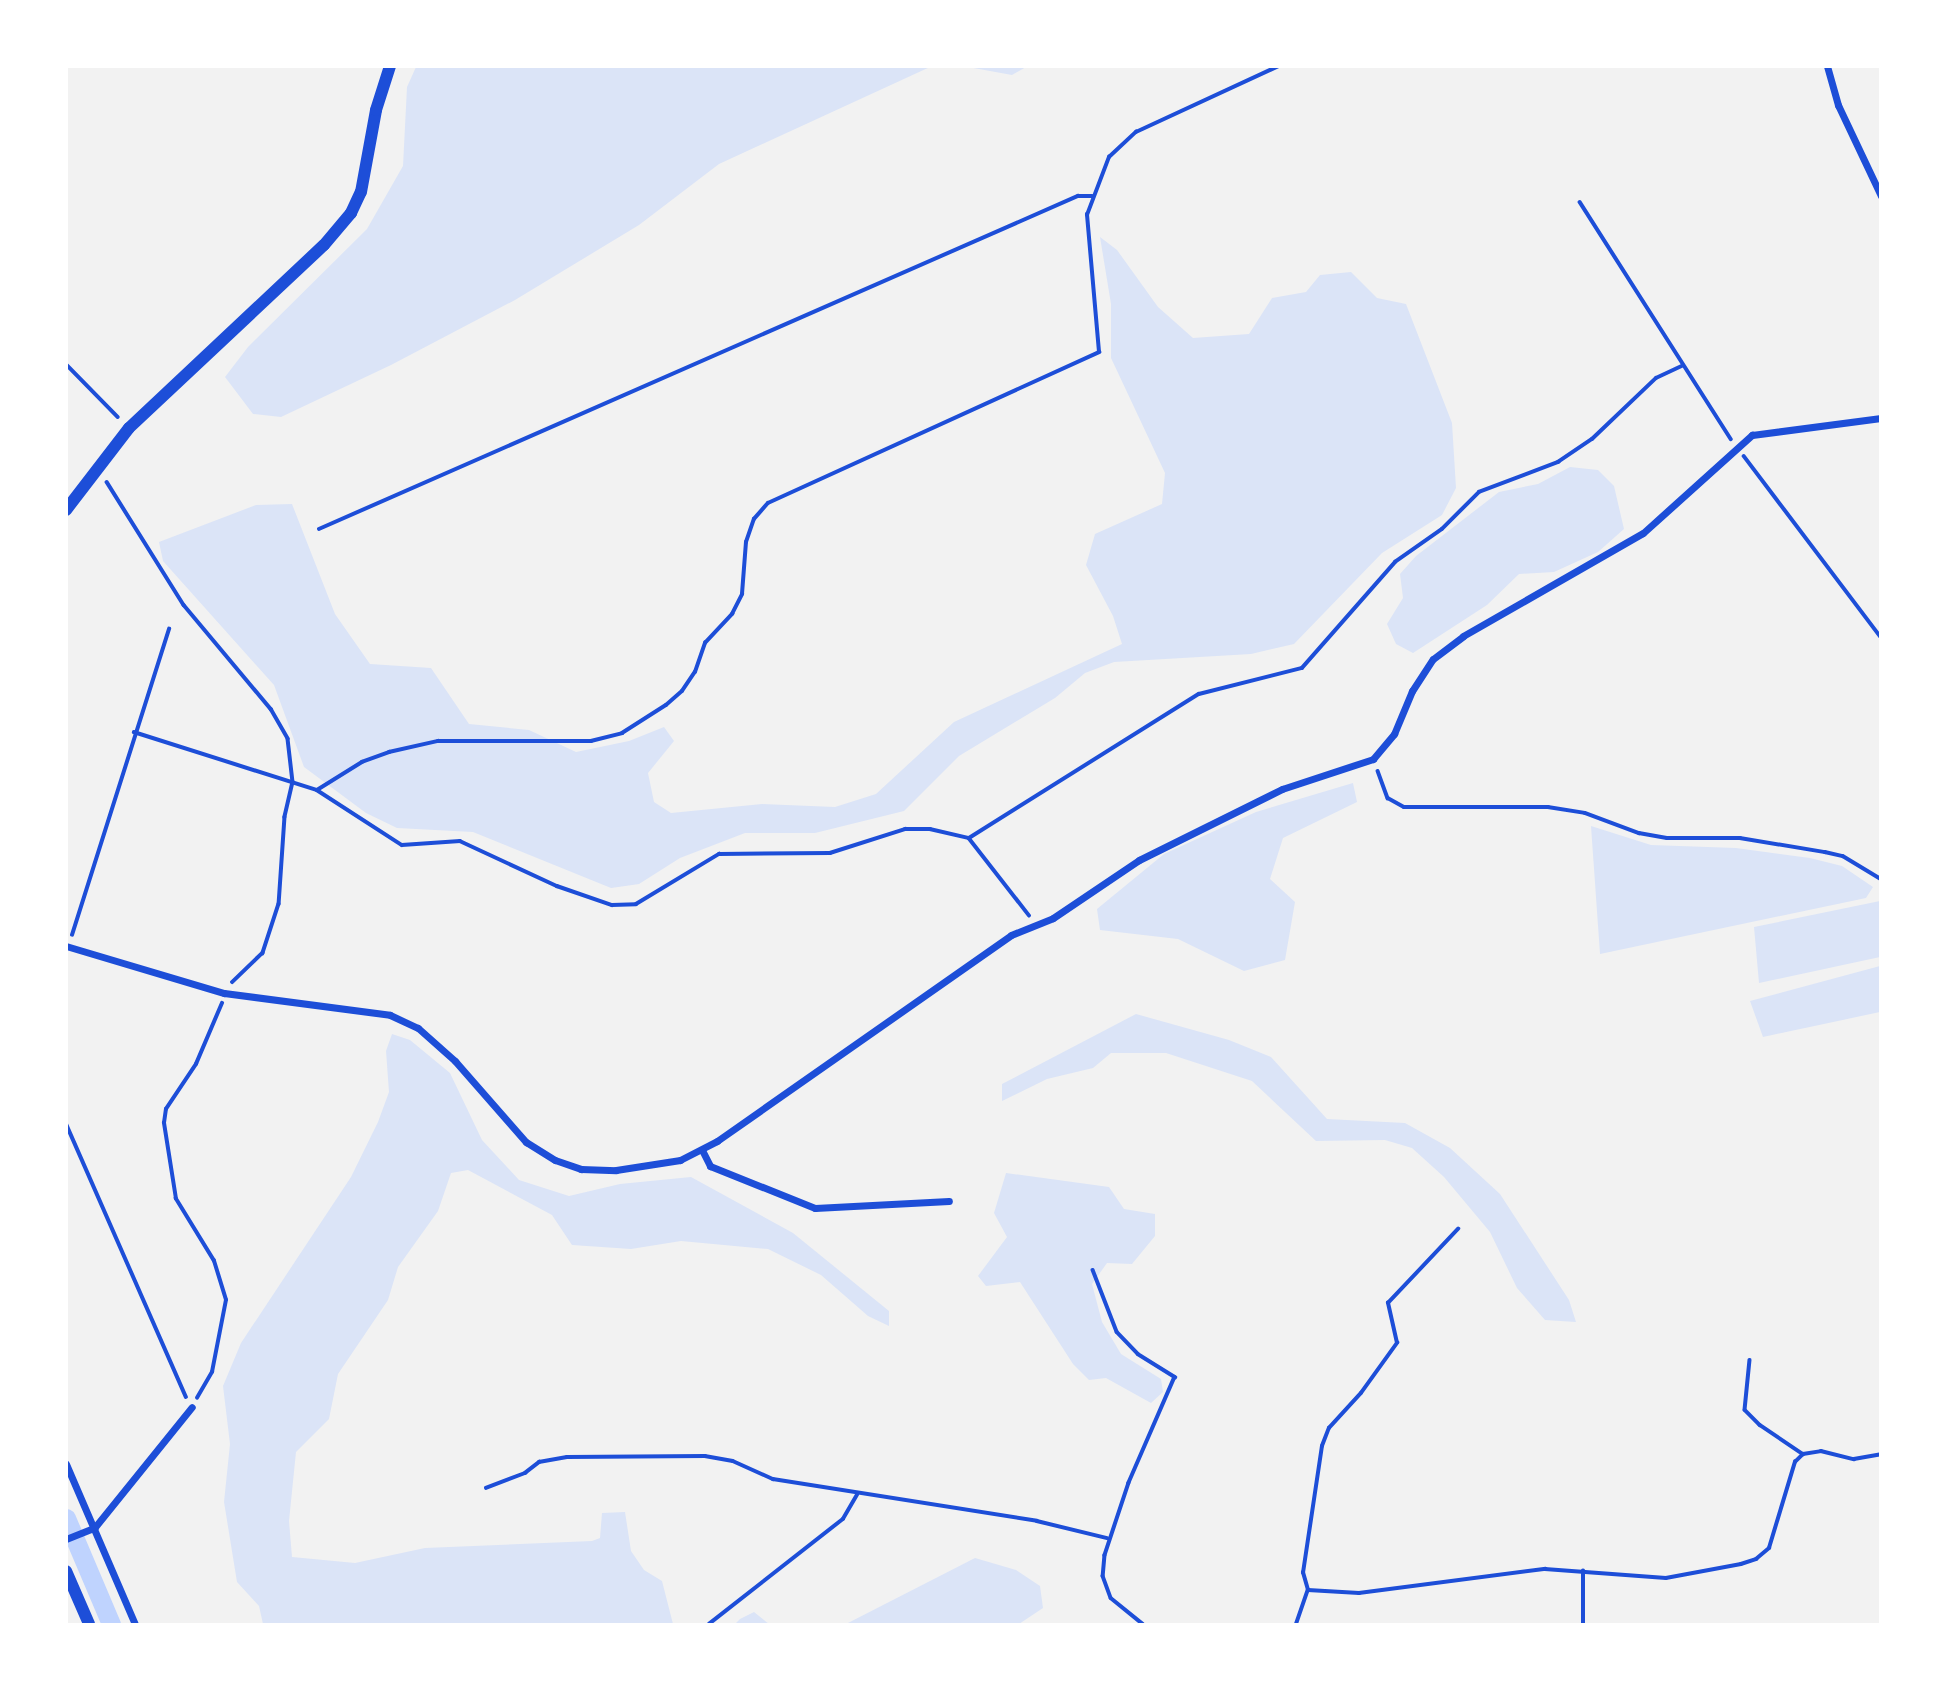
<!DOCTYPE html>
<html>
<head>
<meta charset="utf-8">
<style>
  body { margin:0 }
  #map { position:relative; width:1947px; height:1691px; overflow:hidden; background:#f2f2f2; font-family:"PT Sans",sans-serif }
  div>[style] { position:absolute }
  .green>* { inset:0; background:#dbe4f7 }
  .canal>* { height:19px; margin:-9.5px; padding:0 9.5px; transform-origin:9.5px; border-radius:9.5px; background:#bfd3fe }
  .path>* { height:3.5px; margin:-1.75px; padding:0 1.75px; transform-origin:1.75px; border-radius:1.75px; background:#1d4ed8 }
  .minor>* { height:7px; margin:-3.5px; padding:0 3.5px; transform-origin:3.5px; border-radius:3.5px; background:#1d4ed8 }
  .tertiary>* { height:12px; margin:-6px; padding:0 6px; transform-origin:6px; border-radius:6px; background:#1d4ed8 }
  span { translate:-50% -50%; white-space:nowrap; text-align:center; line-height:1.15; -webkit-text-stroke:5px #fff; paint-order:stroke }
  .frame { position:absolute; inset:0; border:68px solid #fff; pointer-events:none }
</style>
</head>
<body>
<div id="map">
  <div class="green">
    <div style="clip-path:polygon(416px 67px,416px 66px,930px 67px,719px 164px,639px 225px,515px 300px,391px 365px,281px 417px,253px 414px,225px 377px,248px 347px,367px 229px,403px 166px,407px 87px)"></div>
    <div style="clip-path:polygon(968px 67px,1026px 67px,1012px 75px)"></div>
    <div style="clip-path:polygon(1100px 237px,1117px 250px,1158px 307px,1193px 338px,1249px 334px,1272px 298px,1306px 292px,1320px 275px,1351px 272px,1377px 298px,1406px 304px,1452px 423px,1456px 488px,1442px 515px,1382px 553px,1294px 644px,1251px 654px,1114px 662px,1085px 673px,1055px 698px,959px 756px,904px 811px,815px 833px,745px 833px,680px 858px,639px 884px,611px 888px,473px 832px,397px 828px,366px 813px,304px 767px,274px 685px,163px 561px,159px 542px,256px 505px,292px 504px,335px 614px,370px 664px,431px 668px,469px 724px,529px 730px,576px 752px,629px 741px,664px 727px,674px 741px,648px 773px,654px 802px,671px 813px,762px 804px,835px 807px,876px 794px,954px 722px,1122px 644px,1113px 616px,1086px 565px,1095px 534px,1162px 504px,1165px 473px,1111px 358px,1111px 304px)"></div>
    <div style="clip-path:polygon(1570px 467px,1598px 470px,1614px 486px,1624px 529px,1598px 552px,1554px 572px,1519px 574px,1487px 605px,1413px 653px,1396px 644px,1387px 624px,1403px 598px,1400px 574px,1416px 556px,1499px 492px,1538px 484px)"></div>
    <div style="clip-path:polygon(1353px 783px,1357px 802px,1283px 838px,1270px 879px,1295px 902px,1285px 960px,1244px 971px,1178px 939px,1100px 930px,1097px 909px,1164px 854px,1256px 812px)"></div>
    <div style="clip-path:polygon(1591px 826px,1651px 845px,1736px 848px,1810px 858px,1842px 866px,1873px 887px,1866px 898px,1600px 954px)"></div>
    <div style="clip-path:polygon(1880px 901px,1880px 957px,1759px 983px,1754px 927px)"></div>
    <div style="clip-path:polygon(1880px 966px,1880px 1012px,1763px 1037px,1750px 1001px)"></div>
    <div style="clip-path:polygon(1136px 1014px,1229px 1040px,1271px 1057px,1327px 1119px,1405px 1123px,1450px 1148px,1500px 1194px,1569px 1300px,1576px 1322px,1545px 1320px,1517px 1288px,1490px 1232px,1444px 1177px,1412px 1148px,1385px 1140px,1316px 1141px,1252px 1081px,1166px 1053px,1111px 1053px,1093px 1068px,1047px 1079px,1002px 1101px,1002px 1084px)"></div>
    <div style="clip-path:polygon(392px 1034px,410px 1040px,450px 1073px,482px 1140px,519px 1180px,569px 1196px,620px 1184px,691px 1177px,793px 1233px,889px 1311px,889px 1326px,868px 1316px,821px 1275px,768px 1249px,681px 1241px,631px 1249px,572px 1245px,552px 1215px,468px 1170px,451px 1173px,438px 1211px,398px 1267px,388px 1300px,338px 1374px,329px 1419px,296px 1452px,289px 1521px,292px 1557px,355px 1563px,425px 1548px,592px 1541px,600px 1538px,602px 1513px,625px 1512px,631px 1551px,644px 1570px,662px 1581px,673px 1624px,263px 1624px,259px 1606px,237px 1582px,224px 1502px,230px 1444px,223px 1386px,241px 1343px,351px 1177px,378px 1122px,389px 1092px,386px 1051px)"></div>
    <div style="clip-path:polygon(1006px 1173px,1109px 1187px,1124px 1209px,1155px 1214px,1155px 1236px,1132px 1264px,1107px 1263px,1092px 1284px,1102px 1322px,1121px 1354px,1161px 1379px,1163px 1392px,1151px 1403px,1106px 1378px,1089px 1380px,1073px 1364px,1020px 1282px,986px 1286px,978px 1276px,1007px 1237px,994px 1213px)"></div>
    <div style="clip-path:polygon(975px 1558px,1016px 1570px,1040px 1586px,1043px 1608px,1019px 1624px,846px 1624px)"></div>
    <div style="clip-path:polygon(754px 1612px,769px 1624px,735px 1624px,740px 1619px)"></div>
  </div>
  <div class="canal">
    <div style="left:66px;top:1518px;width:115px;rotate:67deg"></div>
  </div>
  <div class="path">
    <div style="left:1580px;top:202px;width:281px;rotate:57.5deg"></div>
    <div style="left:66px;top:364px;width:74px;rotate:45.5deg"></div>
    <div style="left:1744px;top:456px;width:227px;rotate:52.9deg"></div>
    <div style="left:107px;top:482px;width:145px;rotate:58deg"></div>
    <div style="left:184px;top:605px;width:136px;rotate:50.1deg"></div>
    <div style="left:271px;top:709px;width:34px;rotate:60deg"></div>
    <div style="left:288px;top:739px;width:43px;rotate:83.4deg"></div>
    <div style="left:293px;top:782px;width:36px;rotate:103deg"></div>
    <div style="left:285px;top:817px;width:87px;rotate:93.9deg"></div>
    <div style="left:279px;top:904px;width:52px;rotate:108.1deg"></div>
    <div style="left:263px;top:953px;width:42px;rotate:136deg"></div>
    <div style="left:319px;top:529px;width:829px;rotate:-23.69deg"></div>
    <div style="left:1078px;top:196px;width:14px"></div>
    <div style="left:134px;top:732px;width:192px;rotate:17.6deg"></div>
    <div style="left:317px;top:790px;width:101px;rotate:32.9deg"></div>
    <div style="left:402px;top:845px;width:58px;rotate:-3.9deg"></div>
    <div style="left:460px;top:841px;width:107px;rotate:24.9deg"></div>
    <div style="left:557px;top:886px;width:58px;rotate:19.1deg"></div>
    <div style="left:612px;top:905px;width:24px;rotate:-2deg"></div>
    <div style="left:636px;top:904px;width:97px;rotate:-31.1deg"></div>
    <div style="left:719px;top:854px;width:111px;rotate:-0.5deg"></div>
    <div style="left:830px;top:853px;width:79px;rotate:-17.7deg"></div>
    <div style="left:905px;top:829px;width:25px"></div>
    <div style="left:930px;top:829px;width:40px;rotate:13deg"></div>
    <div style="left:969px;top:838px;width:98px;rotate:52.1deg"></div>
    <div style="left:1378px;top:771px;width:29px;rotate:70deg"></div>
    <div style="left:1388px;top:798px;width:18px;rotate:29deg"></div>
    <div style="left:1404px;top:807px;width:144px"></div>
    <div style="left:1548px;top:807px;width:37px;rotate:9deg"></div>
    <div style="left:1585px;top:813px;width:58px;rotate:20.3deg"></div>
    <div style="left:1639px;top:833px;width:28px;rotate:10deg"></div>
    <div style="left:1667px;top:838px;width:73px"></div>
    <div style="left:1740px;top:838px;width:86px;rotate:9.4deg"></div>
    <div style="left:1825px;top:852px;width:18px;rotate:13deg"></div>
    <div style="left:1843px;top:856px;width:44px;rotate:31.2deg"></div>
    <div style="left:317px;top:790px;width:53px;rotate:-31.9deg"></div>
    <div style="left:362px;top:762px;width:29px;rotate:-20deg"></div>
    <div style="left:389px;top:752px;width:50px;rotate:-12.7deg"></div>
    <div style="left:438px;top:741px;width:153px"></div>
    <div style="left:591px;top:741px;width:32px;rotate:-14deg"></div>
    <div style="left:622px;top:733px;width:52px;rotate:-32.5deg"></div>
    <div style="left:666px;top:705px;width:21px;rotate:-41deg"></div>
    <div style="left:682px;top:691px;width:23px;rotate:-56deg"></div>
    <div style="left:695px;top:672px;width:31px;rotate:-71deg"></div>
    <div style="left:705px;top:643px;width:40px;rotate:-47deg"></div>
    <div style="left:732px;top:614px;width:22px;rotate:-63deg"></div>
    <div style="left:742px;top:594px;width:52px;rotate:-85.6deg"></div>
    <div style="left:746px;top:542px;width:24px;rotate:-71deg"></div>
    <div style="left:754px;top:519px;width:21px;rotate:-49deg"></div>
    <div style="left:768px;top:503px;width:364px;rotate:-24.5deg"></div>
    <div style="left:1099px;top:352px;width:138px;rotate:-95deg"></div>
    <div style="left:1087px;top:215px;width:62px;rotate:-69.2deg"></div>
    <div style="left:1109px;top:157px;width:37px;rotate:-43deg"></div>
    <div style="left:1136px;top:132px;width:157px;rotate:-24.8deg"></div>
    <div style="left:969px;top:838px;width:271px;rotate:-32.1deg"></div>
    <div style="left:1199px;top:694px;width:106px;rotate:-14.2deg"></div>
    <div style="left:1302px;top:668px;width:141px;rotate:-48.7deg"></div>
    <div style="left:1395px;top:562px;width:57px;rotate:-35.1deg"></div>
    <div style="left:1442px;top:529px;width:52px;rotate:-45deg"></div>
    <div style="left:1479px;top:492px;width:85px;rotate:-20.8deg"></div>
    <div style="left:1558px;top:462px;width:41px;rotate:-34.1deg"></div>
    <div style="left:1592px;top:439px;width:88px;rotate:-43.6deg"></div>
    <div style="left:1656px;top:378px;width:29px;rotate:-25deg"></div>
    <div style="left:72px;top:935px;width:321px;rotate:-72.4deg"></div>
    <div style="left:66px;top:1123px;width:299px;rotate:66.3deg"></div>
    <div style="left:1093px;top:1270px;width:66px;rotate:68.8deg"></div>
    <div style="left:1117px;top:1332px;width:30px;rotate:46deg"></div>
    <div style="left:1138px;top:1354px;width:44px;rotate:31.9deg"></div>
    <div style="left:1175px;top:1377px;width:116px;rotate:113.5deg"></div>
    <div style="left:1129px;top:1483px;width:76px;rotate:108.4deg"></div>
    <div style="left:1105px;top:1555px;width:21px;rotate:95deg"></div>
    <div style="left:1103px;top:1576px;width:23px;rotate:70deg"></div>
    <div style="left:1111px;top:1598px;width:41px;rotate:39.1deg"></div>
    <div style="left:1750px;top:1360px;width:50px;rotate:95.7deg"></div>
    <div style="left:1745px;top:1410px;width:21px;rotate:45deg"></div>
    <div style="left:1760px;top:1425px;width:52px;rotate:34deg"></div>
    <div style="left:1803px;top:1454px;width:18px;rotate:-9deg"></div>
    <div style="left:1821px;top:1451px;width:34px;rotate:14deg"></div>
    <div style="left:1854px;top:1459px;width:27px;rotate:-10deg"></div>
    <div style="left:197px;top:1398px;width:30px;rotate:-60deg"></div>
    <div style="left:212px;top:1372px;width:73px;rotate:-79deg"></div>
    <div style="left:226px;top:1300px;width:41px;rotate:-107.1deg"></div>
    <div style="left:214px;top:1261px;width:73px;rotate:-121.5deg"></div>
    <div style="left:176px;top:1199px;width:77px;rotate:-99deg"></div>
    <div style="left:164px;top:1123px;width:14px;rotate:-82deg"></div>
    <div style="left:166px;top:1109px;width:54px;rotate:-56.3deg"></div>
    <div style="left:196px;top:1064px;width:66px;rotate:-66.9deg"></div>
    <div style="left:486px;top:1488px;width:42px;rotate:-21deg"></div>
    <div style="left:525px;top:1473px;width:18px;rotate:-38deg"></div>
    <div style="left:539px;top:1462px;width:28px;rotate:-10deg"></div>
    <div style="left:567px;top:1457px;width:138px;rotate:-0.4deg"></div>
    <div style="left:705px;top:1456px;width:28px;rotate:10deg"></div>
    <div style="left:733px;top:1461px;width:44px;rotate:24.2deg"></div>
    <div style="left:773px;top:1479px;width:267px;rotate:9deg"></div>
    <div style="left:1037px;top:1521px;width:72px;rotate:13.7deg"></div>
    <div style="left:1308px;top:1590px;width:51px;rotate:3.4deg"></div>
    <div style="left:1359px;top:1593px;width:188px;rotate:-7.4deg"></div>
    <div style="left:1545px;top:1569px;width:121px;rotate:4.3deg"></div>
    <div style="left:1666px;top:1578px;width:76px;rotate:-10.6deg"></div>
    <div style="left:1741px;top:1564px;width:16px;rotate:-18deg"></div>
    <div style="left:1756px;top:1559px;width:17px;rotate:-40deg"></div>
    <div style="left:1769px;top:1548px;width:90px;rotate:-73.2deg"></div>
    <div style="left:1795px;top:1462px;width:11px;rotate:-45deg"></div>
    <div style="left:709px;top:1624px;width:170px;rotate:-38.1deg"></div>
    <div style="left:843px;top:1519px;width:28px;rotate:-60deg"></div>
    <div style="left:1296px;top:1624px;width:36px;rotate:-71deg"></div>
    <div style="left:1308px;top:1590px;width:18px;rotate:-106deg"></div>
    <div style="left:1303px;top:1573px;width:128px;rotate:-81.5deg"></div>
    <div style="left:1322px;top:1446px;width:19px;rotate:-69deg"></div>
    <div style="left:1329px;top:1428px;width:47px;rotate:-47.6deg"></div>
    <div style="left:1361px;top:1393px;width:62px;rotate:-54.2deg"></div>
    <div style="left:1397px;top:1343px;width:41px;rotate:-102.7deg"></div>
    <div style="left:1388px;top:1303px;width:102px;rotate:-46.6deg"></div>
    <div style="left:1583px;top:1624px;width:53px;rotate:-90deg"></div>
  </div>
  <div class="minor">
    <div style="left:1827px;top:66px;width:41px;rotate:74.2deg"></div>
    <div style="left:1838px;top:105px;width:101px;rotate:64.7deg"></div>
    <div style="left:66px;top:946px;width:165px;rotate:16.6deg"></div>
    <div style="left:224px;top:993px;width:167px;rotate:7.5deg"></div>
    <div style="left:390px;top:1015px;width:31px;rotate:25deg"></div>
    <div style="left:418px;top:1028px;width:50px;rotate:41.7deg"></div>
    <div style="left:455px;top:1061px;width:108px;rotate:48.8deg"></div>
    <div style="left:526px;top:1142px;width:34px;rotate:32deg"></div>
    <div style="left:555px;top:1160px;width:28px;rotate:19deg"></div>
    <div style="left:581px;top:1169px;width:35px;rotate:2deg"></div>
    <div style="left:616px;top:1170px;width:65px;rotate:-8.9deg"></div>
    <div style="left:680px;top:1160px;width:42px;rotate:-27.2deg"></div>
    <div style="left:717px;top:1141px;width:359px;rotate:-35deg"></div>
    <div style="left:1011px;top:935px;width:45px;rotate:-22deg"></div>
    <div style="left:1053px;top:918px;width:104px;rotate:-34deg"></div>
    <div style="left:1139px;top:860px;width:160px;rotate:-26.4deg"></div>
    <div style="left:1282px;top:789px;width:96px;rotate:-18.2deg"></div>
    <div style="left:1373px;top:759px;width:33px;rotate:-50deg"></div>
    <div style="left:1394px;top:734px;width:47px;rotate:-67.3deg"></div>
    <div style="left:1412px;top:691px;width:38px;rotate:-57deg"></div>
    <div style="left:1433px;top:659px;width:38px;rotate:-37deg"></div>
    <div style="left:1463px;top:636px;width:207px;rotate:-29.8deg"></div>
    <div style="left:1643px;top:533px;width:147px;rotate:-42deg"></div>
    <div style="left:1752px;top:435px;width:130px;rotate:-7.5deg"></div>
    <div style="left:702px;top:1150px;width:18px;rotate:63deg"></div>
    <div style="left:710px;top:1166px;width:113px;rotate:21.8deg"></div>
    <div style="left:815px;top:1208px;width:134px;rotate:-3deg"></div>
    <div style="left:66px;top:1464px;width:174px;rotate:66.7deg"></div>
    <div style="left:66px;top:1539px;width:31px;rotate:-22deg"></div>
    <div style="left:95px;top:1527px;width:154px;rotate:-51.1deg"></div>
  </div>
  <div class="tertiary">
    <div style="left:66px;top:510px;width:103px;rotate:-52.5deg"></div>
    <div style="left:129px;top:428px;width:267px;rotate:-43.2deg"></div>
    <div style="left:324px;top:245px;width:42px;rotate:-49.8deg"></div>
    <div style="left:351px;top:213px;width:23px;rotate:-65deg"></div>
    <div style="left:361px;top:192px;width:83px;rotate:-79.6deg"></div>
    <div style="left:376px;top:110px;width:46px;rotate:-72.3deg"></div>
    <div style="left:66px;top:1571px;width:58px;rotate:66.5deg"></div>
  </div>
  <div class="frame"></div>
</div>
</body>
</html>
